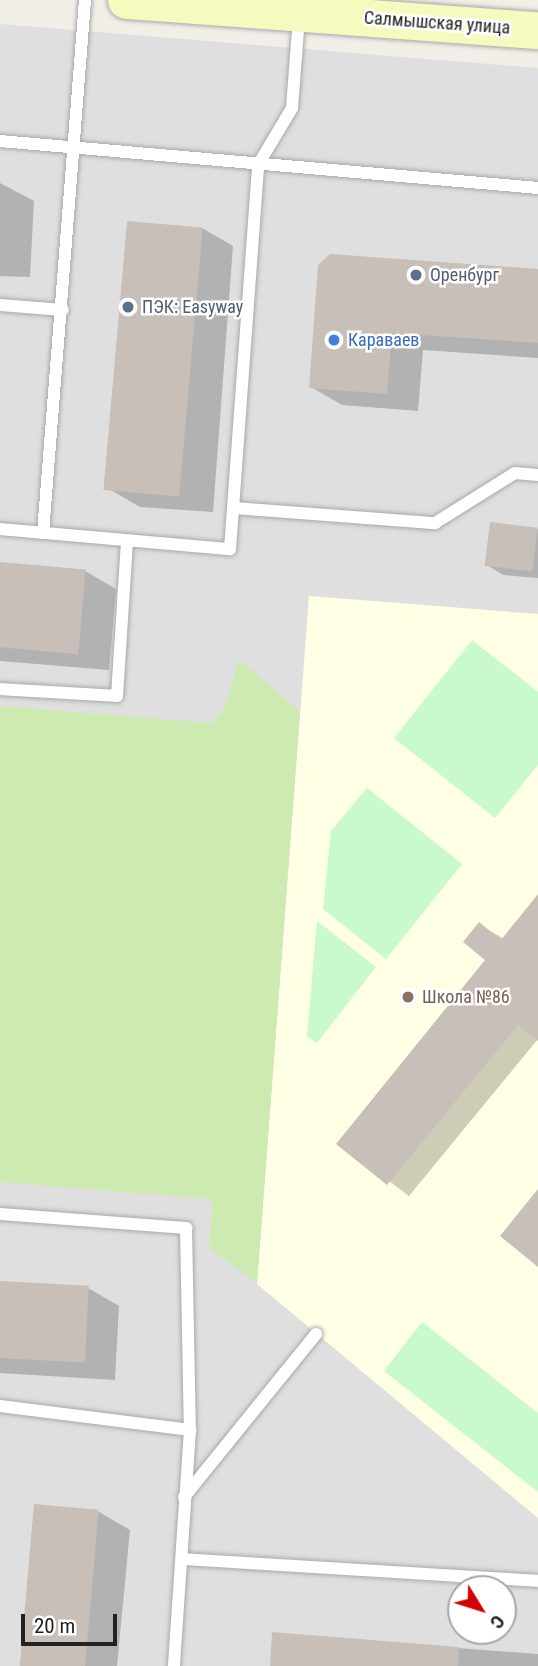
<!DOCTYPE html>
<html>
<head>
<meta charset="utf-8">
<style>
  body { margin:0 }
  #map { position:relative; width:538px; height:1666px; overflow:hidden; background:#f2efe9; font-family:"Roboto Condensed",sans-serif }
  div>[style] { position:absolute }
  .residential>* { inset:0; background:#e0dfdf }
  .education>* { inset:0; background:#ffffe5 }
  .grass>* { inset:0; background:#cdebb0 }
  .park>* { inset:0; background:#c8facc }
  .shadow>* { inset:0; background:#0003 }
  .building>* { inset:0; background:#c7bfb8; transform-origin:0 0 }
  .roads { filter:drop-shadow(0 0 2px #a9a9a9) drop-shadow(0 0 2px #a9a9a9) }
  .service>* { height:12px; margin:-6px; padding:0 6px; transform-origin:6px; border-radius:6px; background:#fff }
  .secondary>* { height:37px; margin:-18.5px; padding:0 18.5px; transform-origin:18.5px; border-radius:18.5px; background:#f7fabf }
  .dots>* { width:19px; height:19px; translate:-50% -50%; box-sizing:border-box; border:4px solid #fff; border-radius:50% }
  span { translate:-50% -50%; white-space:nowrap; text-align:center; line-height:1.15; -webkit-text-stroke:5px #fff; paint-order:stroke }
  .street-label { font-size:18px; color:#222 }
  .service-label { font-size:18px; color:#4e5e75 }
  .left { translate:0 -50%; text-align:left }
  .shop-label { font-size:18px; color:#366cbe }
  .education-label { font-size:18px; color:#785e54 }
  .north { position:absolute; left:447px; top:1575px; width:70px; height:70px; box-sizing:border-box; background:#fff; border:2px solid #a7a7a7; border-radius:50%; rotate:128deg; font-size:19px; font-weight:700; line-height:28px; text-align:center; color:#222 }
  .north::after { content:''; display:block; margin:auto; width:24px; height:32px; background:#d40000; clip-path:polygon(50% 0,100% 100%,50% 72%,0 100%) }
  .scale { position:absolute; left:21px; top:1614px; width:96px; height:32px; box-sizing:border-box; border:4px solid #222; border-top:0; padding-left:9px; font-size:21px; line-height:24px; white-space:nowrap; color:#222; -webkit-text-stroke:5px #fff; paint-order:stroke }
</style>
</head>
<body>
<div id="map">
  <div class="residential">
    <div style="clip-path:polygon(evenodd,0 24px,538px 68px,538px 1666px,0 1666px,0 24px,461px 1589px,503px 1589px,503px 1631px,461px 1631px,461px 1589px)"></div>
  </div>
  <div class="education">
    <div style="clip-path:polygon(309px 596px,538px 614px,538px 1518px,257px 1284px)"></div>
  </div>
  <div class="grass">
    <div style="clip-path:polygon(239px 660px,300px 711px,257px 1283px,209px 1248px,212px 1199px,0 1182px,0 706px,211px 723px,224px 709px)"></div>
  </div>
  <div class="park">
    <div style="clip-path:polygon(472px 640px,538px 692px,538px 765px,495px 818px,394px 738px)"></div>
    <div style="clip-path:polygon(367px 788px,462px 864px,386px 959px,323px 909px,331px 831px)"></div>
    <div style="clip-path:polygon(317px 921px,376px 967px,317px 1043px,307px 1036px)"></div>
    <div style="clip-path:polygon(422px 1322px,538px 1413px,538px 1492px,384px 1371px)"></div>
  </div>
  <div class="shadow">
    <div style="clip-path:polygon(0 183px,34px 201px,30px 277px,0 276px)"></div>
    <div style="clip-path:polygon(202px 228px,233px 246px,213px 512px,140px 507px,109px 489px)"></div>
    <div style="clip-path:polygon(331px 256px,538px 271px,538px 358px,423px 350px,418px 411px,342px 405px,311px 387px)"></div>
    <div style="clip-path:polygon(492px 524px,538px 529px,538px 578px,503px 575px,487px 565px)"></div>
    <div style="clip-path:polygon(0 563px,85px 571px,116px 589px,109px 670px,0 661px)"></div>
    <div style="clip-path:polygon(538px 897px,538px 1039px,409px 1196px,339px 1144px,488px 959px,479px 924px,504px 939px)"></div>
    <div style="clip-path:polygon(0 1282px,88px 1288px,119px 1306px,115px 1380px,0 1373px)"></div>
    <div style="clip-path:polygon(36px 1506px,99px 1512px,130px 1530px,117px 1666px,21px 1666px)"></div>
    <div style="clip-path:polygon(274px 1634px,538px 1654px,538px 1666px,271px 1666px)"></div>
  </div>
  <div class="building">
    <div style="left:127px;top:221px;width:76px;height:270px;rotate:5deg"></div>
    <div style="clip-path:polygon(330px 254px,538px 269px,538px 343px,392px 333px,387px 394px,309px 388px,318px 265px)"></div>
    <div style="left:490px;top:522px;width:48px;height:44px;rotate:7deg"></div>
    <div style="left:0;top:562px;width:86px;height:85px;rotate:5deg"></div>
    <div style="clip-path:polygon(538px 894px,538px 1041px,518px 1025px,387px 1185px,336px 1144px,485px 960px,463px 942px,479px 922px,501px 940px)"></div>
    <div style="clip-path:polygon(538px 1189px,538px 1267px,500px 1236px)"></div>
    <div style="left:0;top:1281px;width:89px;height:77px;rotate:3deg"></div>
    <div style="left:34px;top:1504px;width:65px;height:163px;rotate:5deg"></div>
    <div style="clip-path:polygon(272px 1632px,459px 1647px,458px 1666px,270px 1666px)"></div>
  </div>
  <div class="roads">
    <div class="service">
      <div style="left:0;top:141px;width:540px;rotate:4.99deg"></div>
      <div style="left:0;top:305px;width:63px;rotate:4.5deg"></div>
      <div style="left:234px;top:508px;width:202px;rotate:4.3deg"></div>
      <div style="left:435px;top:523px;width:94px;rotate:-32deg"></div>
      <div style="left:515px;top:473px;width:23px;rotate:5deg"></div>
      <div style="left:0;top:529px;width:231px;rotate:5deg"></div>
      <div style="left:230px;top:549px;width:385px;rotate:-85.8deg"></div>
      <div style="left:258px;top:165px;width:66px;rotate:-59.2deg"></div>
      <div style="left:292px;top:108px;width:91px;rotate:-85.6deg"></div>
      <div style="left:43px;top:533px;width:535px;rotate:-85.49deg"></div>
      <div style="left:0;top:689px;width:117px;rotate:3.4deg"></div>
      <div style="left:117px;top:696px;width:154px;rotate:-86.3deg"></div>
      <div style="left:0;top:1214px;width:187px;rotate:4.3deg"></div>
      <div style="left:186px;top:1228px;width:202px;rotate:88.9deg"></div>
      <div style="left:190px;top:1430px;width:237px;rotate:93.9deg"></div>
      <div style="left:0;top:1406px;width:192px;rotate:7.2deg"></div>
      <div style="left:184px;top:1497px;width:210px;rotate:-51deg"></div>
      <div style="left:182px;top:1559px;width:357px;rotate:3.5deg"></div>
    </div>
    <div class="secondary">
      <div style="left:126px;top:0;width:413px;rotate:4.2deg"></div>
    </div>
  </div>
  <div class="dots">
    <div style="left:416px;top:275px;background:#5c6f8a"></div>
    <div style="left:128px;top:307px;background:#5c6f8a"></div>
    <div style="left:334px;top:340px;background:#3f7fe0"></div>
    <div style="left:408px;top:997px;background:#8d6e63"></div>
  </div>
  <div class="street-label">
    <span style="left:437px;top:23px;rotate:4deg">Салмышская улица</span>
  </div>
  <div class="service-label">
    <span class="left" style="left:430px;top:275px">Оренбург</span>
    <span class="left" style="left:142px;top:307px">ПЭК: Easyway</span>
  </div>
  <div class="shop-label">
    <span class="left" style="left:348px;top:340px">Караваев</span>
  </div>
  <div class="education-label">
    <span class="left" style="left:422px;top:997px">Школа №86</span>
  </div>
  <div class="north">С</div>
  <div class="scale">20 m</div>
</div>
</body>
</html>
